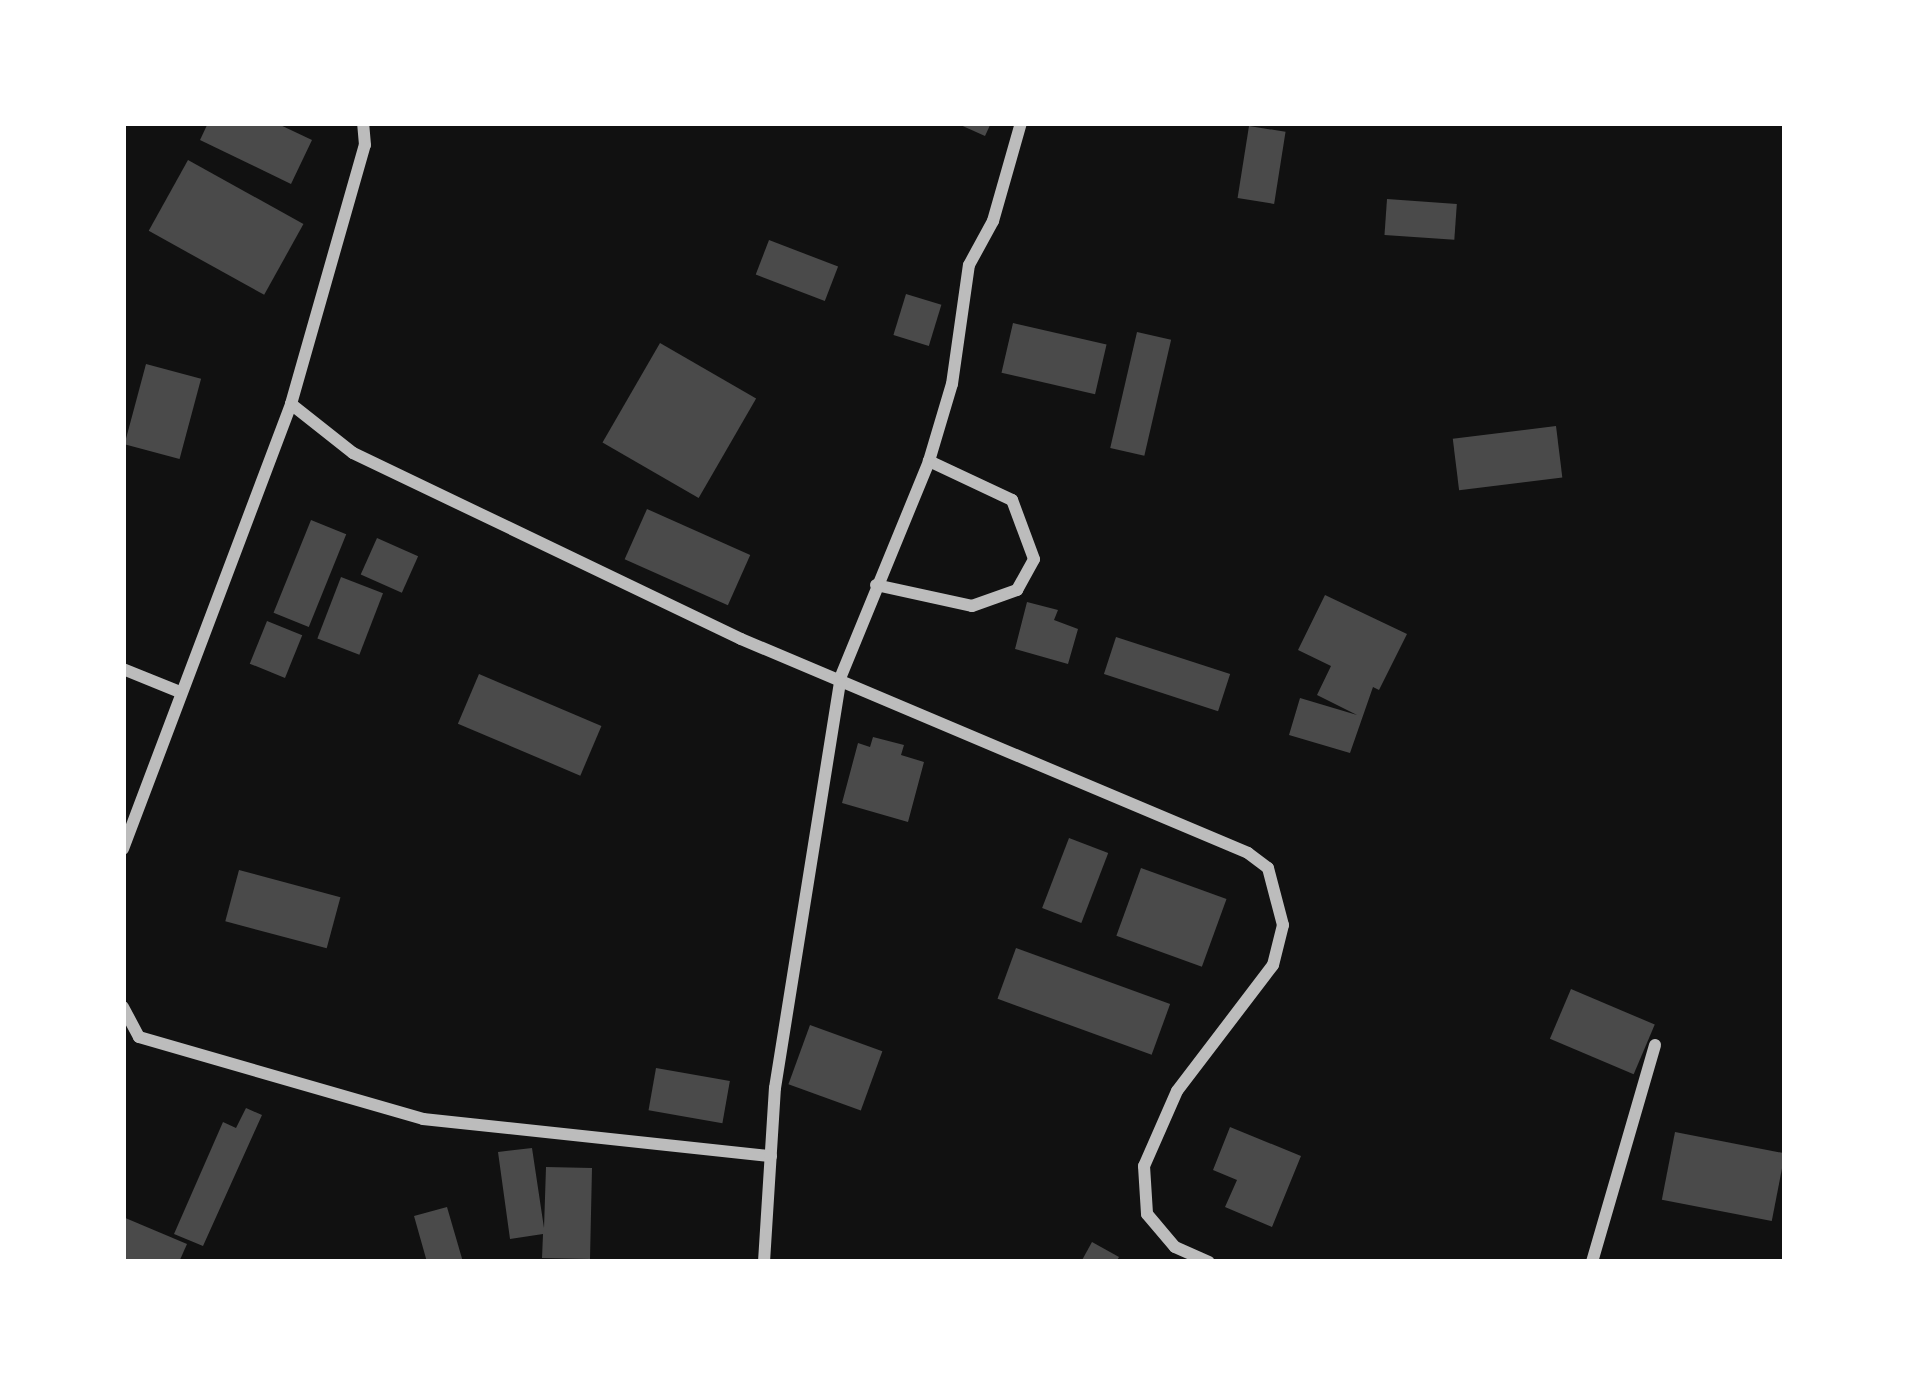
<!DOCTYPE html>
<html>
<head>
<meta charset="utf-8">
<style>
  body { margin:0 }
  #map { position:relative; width:1908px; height:1385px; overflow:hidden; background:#111; font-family:Arial,sans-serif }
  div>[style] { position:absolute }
  .building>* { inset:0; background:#4a4a4a; transform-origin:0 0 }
  .minor>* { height:12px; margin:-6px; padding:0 6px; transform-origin:6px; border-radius:6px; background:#bcbcbc }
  span { translate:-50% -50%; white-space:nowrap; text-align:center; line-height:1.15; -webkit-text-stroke:9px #fff; paint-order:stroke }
  .frame { position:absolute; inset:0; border:126px solid #fff; pointer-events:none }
</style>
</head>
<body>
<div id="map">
  <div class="building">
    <div style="clip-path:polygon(208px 123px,276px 123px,312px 140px,291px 184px,200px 140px)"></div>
    <div style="clip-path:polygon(956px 123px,991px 123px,985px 136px)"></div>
    <div style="left:1249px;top:126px;width:37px;height:73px;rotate:9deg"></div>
    <div style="left:188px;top:160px;width:132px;height:81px;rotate:29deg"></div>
    <div style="left:1387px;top:199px;width:70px;height:36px;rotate:4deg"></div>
    <div style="left:769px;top:240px;width:74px;height:37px;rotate:21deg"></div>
    <div style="left:906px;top:294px;width:37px;height:43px;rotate:17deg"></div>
    <div style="left:1013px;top:323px;width:96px;height:51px;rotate:13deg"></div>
    <div style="left:1137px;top:332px;width:35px;height:119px;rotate:13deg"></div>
    <div style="left:660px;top:343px;width:111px;height:115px;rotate:30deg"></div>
    <div style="left:146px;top:364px;width:57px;height:83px;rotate:15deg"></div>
    <div style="left:1556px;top:426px;width:52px;height:104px;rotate:83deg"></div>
    <div style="left:647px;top:509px;width:113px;height:55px;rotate:24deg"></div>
    <div style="left:311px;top:520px;width:38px;height:100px;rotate:22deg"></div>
    <div style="left:377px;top:538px;width:45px;height:40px;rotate:24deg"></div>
    <div style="left:341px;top:577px;width:45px;height:66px;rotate:21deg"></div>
    <div style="clip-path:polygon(1325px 595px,1407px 634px,1379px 690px,1373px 687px,1350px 753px,1289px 735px,1300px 698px,1357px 715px,1317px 695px,1331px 666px,1298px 650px)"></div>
    <div style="clip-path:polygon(1027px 602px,1058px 610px,1054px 620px,1078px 629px,1068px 664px,1015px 649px)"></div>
    <div style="left:267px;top:621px;width:38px;height:46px;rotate:22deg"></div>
    <div style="left:1116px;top:637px;width:120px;height:39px;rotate:18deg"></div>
    <div style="left:479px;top:674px;width:133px;height:54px;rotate:23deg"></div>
    <div style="clip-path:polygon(873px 737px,904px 745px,901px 755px,924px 762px,908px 822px,842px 803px,858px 743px,870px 747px)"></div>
    <div style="left:1069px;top:838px;width:42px;height:75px;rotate:21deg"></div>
    <div style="left:1141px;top:868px;width:91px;height:72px;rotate:20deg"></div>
    <div style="left:239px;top:870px;width:105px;height:53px;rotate:15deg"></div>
    <div style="left:1016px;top:948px;width:164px;height:54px;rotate:20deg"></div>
    <div style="left:1571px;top:989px;width:91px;height:54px;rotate:23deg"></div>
    <div style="left:810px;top:1025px;width:77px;height:63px;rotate:20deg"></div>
    <div style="left:656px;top:1068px;width:75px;height:43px;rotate:10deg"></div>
    <div style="clip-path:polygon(246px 1108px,262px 1115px,203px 1246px,174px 1234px,223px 1122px,236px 1128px)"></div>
    <div style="clip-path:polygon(1230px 1127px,1301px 1156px,1272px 1227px,1225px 1207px,1237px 1180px,1213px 1170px)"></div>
    <div style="left:1675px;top:1132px;width:112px;height:69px;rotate:11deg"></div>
    <div style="clip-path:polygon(532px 1148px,544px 1228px,546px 1167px,592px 1168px,590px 1259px,542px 1258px,543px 1234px,510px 1239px,498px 1152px)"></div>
    <div style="clip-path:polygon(447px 1207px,463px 1262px,427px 1262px,414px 1216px)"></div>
    <div style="clip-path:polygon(123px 1217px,187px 1244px,179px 1262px,123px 1262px)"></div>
    <div style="clip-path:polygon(1092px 1242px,1119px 1257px,1116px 1262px,1081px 1262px)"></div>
  </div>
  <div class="minor">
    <div style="left:291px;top:404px;width:79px;rotate:38.3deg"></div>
    <div style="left:353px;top:453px;width:430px;rotate:25.6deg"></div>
    <div style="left:741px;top:639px;width:550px;rotate:22.88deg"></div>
    <div style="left:1248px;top:853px;width:25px;rotate:37deg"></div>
    <div style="left:1268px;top:868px;width:59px;rotate:75.3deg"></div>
    <div style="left:1283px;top:925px;width:41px;rotate:104deg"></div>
    <div style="left:1273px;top:965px;width:158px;rotate:127.3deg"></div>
    <div style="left:1177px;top:1091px;width:82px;rotate:113.7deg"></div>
    <div style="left:1144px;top:1166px;width:48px;rotate:86.4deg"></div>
    <div style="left:1147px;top:1214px;width:43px;rotate:49.7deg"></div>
    <div style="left:1175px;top:1247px;width:37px;rotate:24deg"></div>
    <div style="left:876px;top:585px;width:98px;rotate:12.3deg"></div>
    <div style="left:972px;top:606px;width:48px;rotate:-19.6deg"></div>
    <div style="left:1017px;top:590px;width:35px;rotate:-61deg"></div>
    <div style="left:1034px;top:559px;width:63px;rotate:-110.4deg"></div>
    <div style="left:1012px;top:500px;width:92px;rotate:-154.8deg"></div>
    <div style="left:123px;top:669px;width:61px;rotate:22deg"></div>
    <div style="left:123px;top:849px;width:476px;rotate:-69.3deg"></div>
    <div style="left:291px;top:404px;width:269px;rotate:-74.1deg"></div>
    <div style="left:365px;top:145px;width:22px;rotate:-95deg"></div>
    <div style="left:123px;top:1007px;width:34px;rotate:62deg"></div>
    <div style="left:139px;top:1037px;width:296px;rotate:16.1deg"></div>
    <div style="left:423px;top:1119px;width:350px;rotate:6.1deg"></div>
    <div style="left:764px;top:1262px;width:174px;rotate:-86.4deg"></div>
    <div style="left:775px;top:1088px;width:417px;rotate:-80.9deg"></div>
    <div style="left:841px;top:676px;width:232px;rotate:-67.7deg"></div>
    <div style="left:929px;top:461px;width:80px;rotate:-73.4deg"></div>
    <div style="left:952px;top:384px;width:120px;rotate:-81.9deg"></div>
    <div style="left:969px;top:265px;width:50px;rotate:-61.4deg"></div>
    <div style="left:993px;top:221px;width:102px;rotate:-74.1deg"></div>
    <div style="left:1592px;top:1262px;width:226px;rotate:-73.8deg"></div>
  </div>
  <div class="frame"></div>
</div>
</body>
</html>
